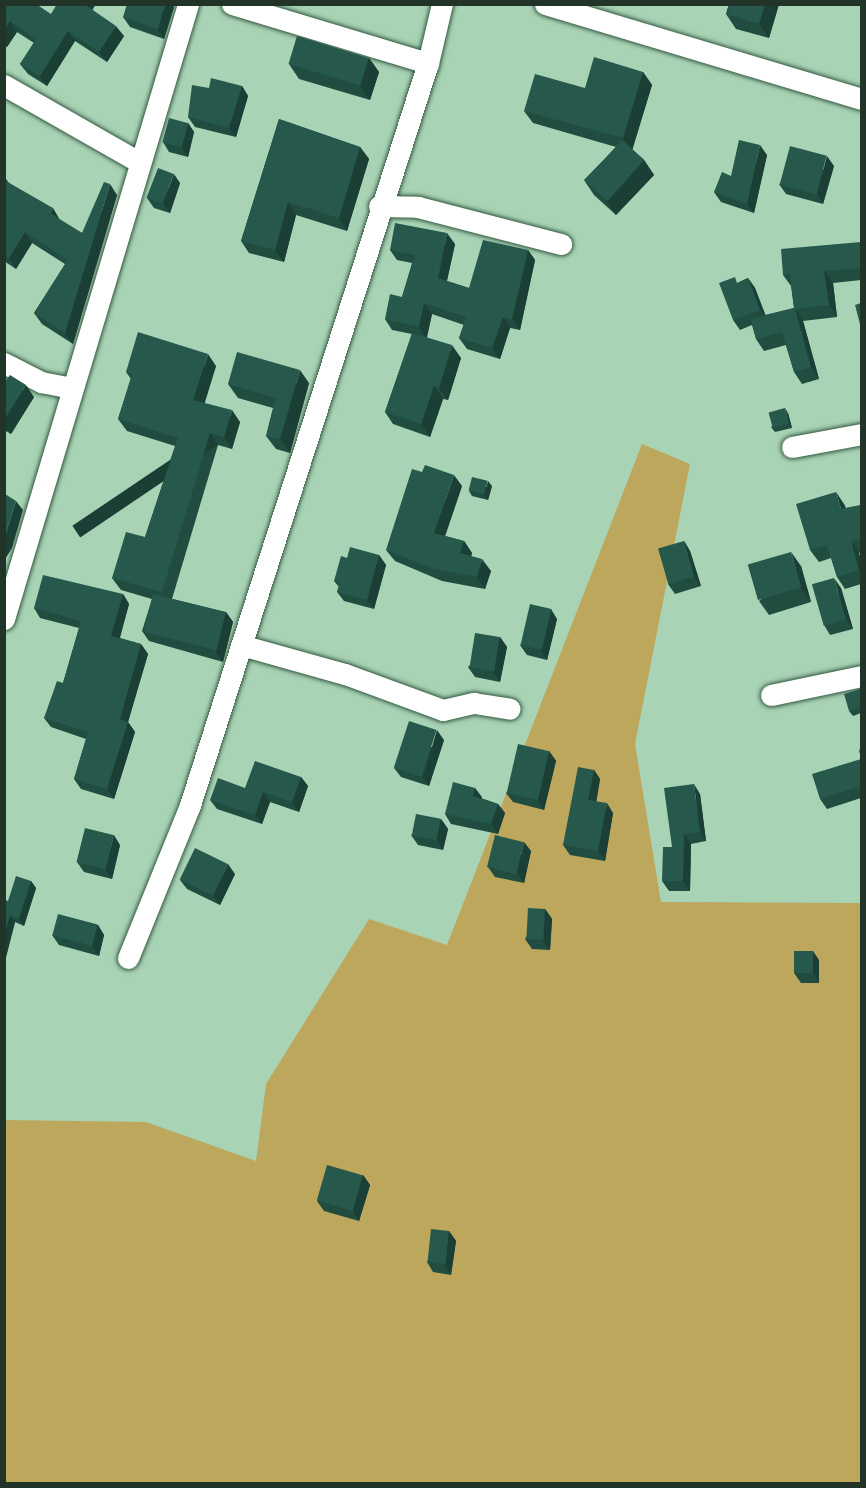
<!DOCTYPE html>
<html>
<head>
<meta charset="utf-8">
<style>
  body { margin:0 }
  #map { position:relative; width:866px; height:1488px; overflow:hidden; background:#a9d3b5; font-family:Roboto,sans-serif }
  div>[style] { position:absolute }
  .green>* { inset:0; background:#bca75d }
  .roads { filter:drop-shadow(0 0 2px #335940) drop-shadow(0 0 2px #335940) }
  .street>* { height:21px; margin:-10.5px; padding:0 10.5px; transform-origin:10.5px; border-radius:10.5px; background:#fff }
  .wall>* { inset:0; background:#214d41 }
  .shaded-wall>* { inset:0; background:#1b3e35; transform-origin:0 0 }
  .building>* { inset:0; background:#26594c; transform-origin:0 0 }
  span { translate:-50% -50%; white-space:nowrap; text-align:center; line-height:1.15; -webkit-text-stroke:6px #b6e0c2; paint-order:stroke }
  .frame { position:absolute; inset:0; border:6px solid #223327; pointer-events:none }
</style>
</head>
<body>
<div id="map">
  <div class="green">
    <div style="clip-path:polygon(642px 444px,690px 464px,635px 744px,661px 902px,861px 903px,861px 1483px,5px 1484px,5px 1120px,146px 1122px,256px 1161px,266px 1084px,369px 919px,447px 945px)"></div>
  </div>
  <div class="roads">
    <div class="street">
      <div style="left:232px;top:4px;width:205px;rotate:16.8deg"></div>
      <div style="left:545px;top:4px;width:331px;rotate:16.7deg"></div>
      <div style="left:4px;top:85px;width:155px;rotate:29.7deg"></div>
      <div style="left:379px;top:206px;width:39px;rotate:1deg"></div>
      <div style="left:418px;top:207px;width:148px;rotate:14.5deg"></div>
      <div style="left:4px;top:363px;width:42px;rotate:27.2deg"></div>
      <div style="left:41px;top:382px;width:32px;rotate:11deg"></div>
      <div style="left:792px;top:447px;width:71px;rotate:-10.5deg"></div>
      <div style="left:4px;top:619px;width:642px;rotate:-73.34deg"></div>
      <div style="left:241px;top:645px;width:108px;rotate:15.6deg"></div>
      <div style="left:345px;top:674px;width:104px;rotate:20.2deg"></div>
      <div style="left:443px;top:710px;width:32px;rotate:-13deg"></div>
      <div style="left:474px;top:703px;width:36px;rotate:9deg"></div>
      <div style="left:771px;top:695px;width:93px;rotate:-11.8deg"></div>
      <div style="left:128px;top:958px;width:165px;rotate:-67.9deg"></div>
      <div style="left:190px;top:805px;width:779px;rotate:-72.22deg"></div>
      <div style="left:428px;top:63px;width:61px;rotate:-76.7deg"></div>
    </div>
  </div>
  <div class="wall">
    <div style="clip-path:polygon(4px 4px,51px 14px,92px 10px,124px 36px,107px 62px,75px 41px,47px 86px,28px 74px,20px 64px,34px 43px,17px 32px,7px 47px,4px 45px)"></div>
    <div style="clip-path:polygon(729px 4px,779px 4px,769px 38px,736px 29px,726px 14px)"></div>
    <div style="clip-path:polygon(174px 7px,164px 39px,130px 27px,123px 17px)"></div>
    <div style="clip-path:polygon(369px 58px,379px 72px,370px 100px,299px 79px,289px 64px)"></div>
    <div style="clip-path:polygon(643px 72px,652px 85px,632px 149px,644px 160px,654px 175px,616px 215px,594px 195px,584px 180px,616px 147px,533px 123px,524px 111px,585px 88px)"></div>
    <div style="clip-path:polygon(242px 86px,248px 96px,236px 137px,195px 127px,188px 117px,209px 88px)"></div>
    <div style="clip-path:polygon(279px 119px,360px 147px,369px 159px,347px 231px,296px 215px,284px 262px,249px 253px,241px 241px)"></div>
    <div style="clip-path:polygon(188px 123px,194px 132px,188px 157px,169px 152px,163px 142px)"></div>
    <div style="clip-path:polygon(767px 155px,754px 213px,721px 202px,714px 192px,731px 176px)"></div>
    <div style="clip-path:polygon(834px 166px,823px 204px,786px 194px,779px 184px)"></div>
    <div style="clip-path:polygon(4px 176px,9px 183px,60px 220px,82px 233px,117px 195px,73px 344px,42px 324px,34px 313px,65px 264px,32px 243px,16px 269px,4px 261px)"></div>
    <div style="clip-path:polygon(180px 183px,170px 213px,154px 208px,147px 198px)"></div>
    <div style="clip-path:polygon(861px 242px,861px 280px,833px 283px,837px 317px,803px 321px,819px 379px,802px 384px,794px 372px,786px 345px,764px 351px,756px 339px,752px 325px,740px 330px,733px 320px,739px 282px,748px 278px,755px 288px,765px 315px,794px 308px,791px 286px,783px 275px)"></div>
    <div style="clip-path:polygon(455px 244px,447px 281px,469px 288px,528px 250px,535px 260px,520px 330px,510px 328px,500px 359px,467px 349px,459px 338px,464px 325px,432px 314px,427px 338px,461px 358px,448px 400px,443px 399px,430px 437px,393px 424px,385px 412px,412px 334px,392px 330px,385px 319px,402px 297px,412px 263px,397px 260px,390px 250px)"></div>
    <div style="clip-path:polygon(216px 366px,204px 403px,240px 422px,232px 449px,218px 445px,172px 599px,226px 612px,233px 622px,223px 662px,149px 641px,142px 631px,152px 599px,121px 590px,112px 578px,145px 537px,175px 446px,127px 431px,118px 419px,131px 379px,126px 372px)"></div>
    <div style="clip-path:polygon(4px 383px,34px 397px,11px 434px,4px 430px)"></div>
    <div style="clip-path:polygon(309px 383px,290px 453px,276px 449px,266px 436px,273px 408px,238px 398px,228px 384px)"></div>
    <div style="clip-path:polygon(788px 413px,792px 428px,775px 432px,771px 427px)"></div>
    <div style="clip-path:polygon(462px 486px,445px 536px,464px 541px,472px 553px,471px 556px,491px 571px,485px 589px,442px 581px,395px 561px,386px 550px)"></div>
    <div style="clip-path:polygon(492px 486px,488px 500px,472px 496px,469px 491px)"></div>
    <div style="clip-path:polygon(844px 504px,846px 508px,861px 505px,861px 552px,859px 553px,861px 561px,861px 584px,845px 589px,837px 577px,831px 558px,819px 562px,810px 550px)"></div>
    <div style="clip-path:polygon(684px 541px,690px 551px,701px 586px,675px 594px,668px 584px)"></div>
    <div style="clip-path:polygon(379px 555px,386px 565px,374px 609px,344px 601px,337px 592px,339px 587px,334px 581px)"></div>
    <div style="clip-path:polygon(801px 566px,811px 602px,769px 615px,759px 601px)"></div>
    <div style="clip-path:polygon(841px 588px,853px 629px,830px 635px,824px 625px)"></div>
    <div style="clip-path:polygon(123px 594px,129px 604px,120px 638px,141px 644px,148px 654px,128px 722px,135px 732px,114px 799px,81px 789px,74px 779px,86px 739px,51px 727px,44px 718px,63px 683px,79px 628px,40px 618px,34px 608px)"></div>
    <div style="clip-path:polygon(557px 619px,547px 660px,527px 655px,520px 645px)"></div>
    <div style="clip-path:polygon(500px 637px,507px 647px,500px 682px,475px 677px,468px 667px)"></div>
    <div style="clip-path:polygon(861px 690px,861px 713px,853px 716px,849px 711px)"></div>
    <div style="clip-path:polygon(444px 740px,429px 786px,401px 777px,394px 768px)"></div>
    <div style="clip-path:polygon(861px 749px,861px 798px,827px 809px,820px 799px,861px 759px)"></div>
    <div style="clip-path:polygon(549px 751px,556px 761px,544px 810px,513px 802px,506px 793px)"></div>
    <div style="clip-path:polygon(594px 770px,600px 779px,596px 801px,613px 813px,605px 861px,570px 855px,563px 845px)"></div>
    <div style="clip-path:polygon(301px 777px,308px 786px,299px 812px,270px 802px,262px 824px,217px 809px,210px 800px,245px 788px)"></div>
    <div style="clip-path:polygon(475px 788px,481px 798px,498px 804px,505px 813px,498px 834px,451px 824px,445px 814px)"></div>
    <div style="clip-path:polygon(700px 794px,706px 841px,691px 844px,690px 891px,669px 891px,662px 881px)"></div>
    <div style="clip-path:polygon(441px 819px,448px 829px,443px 850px,418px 845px,411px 835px)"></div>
    <div style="clip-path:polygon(120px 845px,112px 879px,84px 872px,77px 862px)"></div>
    <div style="clip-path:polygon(531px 851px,524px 883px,495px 877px,488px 867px)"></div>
    <div style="clip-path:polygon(235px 874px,220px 905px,187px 889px,180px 880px)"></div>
    <div style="clip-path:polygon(31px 881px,36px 888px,24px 926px,15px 922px,6px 957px,4px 956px,4px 900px,8px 901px)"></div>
    <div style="clip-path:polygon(545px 909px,552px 919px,550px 950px,532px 949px,525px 939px)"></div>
    <div style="clip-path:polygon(98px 925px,104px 935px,99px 956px,59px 945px,52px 935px)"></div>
    <div style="clip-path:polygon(819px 960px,819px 983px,801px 983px,794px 973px)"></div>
    <div style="clip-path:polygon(363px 1175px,370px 1185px,359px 1221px,324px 1211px,317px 1201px)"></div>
    <div style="clip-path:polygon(449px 1231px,456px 1241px,451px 1275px,433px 1272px,427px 1262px)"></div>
  </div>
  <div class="shaded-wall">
    <div style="clip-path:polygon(83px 4px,96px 4px,90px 14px)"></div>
    <div style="clip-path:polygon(165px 4px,172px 4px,174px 7px,164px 39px,158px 29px)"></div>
    <div style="clip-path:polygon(765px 4px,779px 4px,769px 38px,759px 24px)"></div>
    <div style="clip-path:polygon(10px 21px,17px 32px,7px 47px,4px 42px,4px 30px)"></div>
    <div style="clip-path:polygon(116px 26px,124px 36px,107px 62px,99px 52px)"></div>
    <div style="clip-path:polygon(68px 31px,75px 41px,47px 86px,40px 76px)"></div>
    <div style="clip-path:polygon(369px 58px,379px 72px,370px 100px,360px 86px)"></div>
    <div style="clip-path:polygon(643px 72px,652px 85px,632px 151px,623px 138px)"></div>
    <div style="clip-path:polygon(242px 86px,248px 96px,236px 137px,229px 128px)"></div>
    <div style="clip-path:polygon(188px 123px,194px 132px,188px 157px,181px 147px)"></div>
    <div style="clip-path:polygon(760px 145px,767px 155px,754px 213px,747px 204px)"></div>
    <div style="clip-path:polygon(360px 147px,369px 159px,347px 231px,339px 218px)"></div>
    <div style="clip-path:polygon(827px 156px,834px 166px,823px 204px,817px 194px)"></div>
    <div style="clip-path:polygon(644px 160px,654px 175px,616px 215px,606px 201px)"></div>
    <div style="clip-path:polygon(174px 174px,180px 183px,170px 213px,163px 203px)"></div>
    <div style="clip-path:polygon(110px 184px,117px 195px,73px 344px,65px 333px)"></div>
    <div style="clip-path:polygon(288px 202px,296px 215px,284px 262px,275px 250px)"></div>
    <div style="clip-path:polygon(53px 208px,60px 220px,50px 213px)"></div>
    <div style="clip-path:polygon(25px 232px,32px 243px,16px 269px,9px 258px)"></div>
    <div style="clip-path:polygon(447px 233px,455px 244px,445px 289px,438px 278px)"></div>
    <div style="clip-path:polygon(528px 250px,535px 260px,520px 330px,512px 319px)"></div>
    <div style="clip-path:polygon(824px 271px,833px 283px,837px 317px,829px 305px)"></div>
    <div style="clip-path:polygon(748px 278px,755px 288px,767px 319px,760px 310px)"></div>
    <div style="clip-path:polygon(424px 303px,432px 314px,426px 338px,419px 327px)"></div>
    <div style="clip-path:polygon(795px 309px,803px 321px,819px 379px,811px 367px)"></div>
    <div style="clip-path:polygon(503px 317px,510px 328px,500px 359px,492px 348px)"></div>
    <div style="clip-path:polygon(452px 345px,461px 358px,448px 400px,439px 388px)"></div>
    <div style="clip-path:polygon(208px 354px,216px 366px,202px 412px,193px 400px)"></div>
    <div style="clip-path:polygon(300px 370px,309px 383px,290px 453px,280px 439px)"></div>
    <div style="clip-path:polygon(26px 385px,34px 397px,11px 434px,4px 425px,4px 420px)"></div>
    <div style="clip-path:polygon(434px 386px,443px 399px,430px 437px,421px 424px)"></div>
    <div style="clip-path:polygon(785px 408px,788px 413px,792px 428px,789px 423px)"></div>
    <div style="clip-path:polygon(232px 410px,240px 422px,232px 449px,224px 437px)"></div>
    <div style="left:210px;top:433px;width:14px;height:166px;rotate:56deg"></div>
    <div style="clip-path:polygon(454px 475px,462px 486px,442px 545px,434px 533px)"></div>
    <div style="clip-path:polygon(488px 481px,492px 486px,488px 500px,484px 495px)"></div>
    <div style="clip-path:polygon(836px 492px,844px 504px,849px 521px,841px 509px)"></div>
    <div style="clip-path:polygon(16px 501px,23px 510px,12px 548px,4px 561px,4px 539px)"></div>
    <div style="clip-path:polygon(464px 541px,472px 553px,469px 564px,460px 553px)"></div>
    <div style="clip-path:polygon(684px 541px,690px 551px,701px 586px,694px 577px)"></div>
    <div style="clip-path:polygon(851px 541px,859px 553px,861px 561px,861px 573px,859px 570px)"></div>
    <div style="clip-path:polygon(791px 552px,801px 566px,811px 602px,801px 588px)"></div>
    <div style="clip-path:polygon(379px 555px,386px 565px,374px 609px,367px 600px)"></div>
    <div style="clip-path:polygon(482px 559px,491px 571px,485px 589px,477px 577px)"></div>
    <div style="clip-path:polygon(834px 578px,841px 588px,853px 629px,846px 619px)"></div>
    <div style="clip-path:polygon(123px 594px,129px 604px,117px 646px,111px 636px)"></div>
    <div style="clip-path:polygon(551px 609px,557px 619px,547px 660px,540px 650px)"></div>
    <div style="clip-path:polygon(226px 612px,233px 622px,223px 662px,216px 652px)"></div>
    <div style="clip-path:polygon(500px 637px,507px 647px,500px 682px,493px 672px)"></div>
    <div style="clip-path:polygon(141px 644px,148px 654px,128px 722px,135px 732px,114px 799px,107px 789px,120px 719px)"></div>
    <div style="clip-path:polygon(437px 730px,444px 740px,429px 786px,423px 777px)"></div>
    <div style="clip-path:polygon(549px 751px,556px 761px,544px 810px,537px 800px)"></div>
    <div style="clip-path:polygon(594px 770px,600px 779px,595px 810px,588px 800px)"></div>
    <div style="clip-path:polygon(301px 777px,308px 786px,299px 812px,292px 802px)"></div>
    <div style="clip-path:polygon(694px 784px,700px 794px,706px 841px,700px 832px)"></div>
    <div style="clip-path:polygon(475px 788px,482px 797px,479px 805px,473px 796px)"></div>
    <div style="clip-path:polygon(263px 792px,270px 802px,262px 824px,255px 815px)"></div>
    <div style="clip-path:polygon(607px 803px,613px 813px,605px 861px,598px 851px)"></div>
    <div style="clip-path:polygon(498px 804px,505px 813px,498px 834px,491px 824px)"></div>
    <div style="clip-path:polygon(441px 819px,448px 829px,443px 850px,437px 840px)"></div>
    <div style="clip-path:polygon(684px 834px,691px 844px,690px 891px,683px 881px)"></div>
    <div style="clip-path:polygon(114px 835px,120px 845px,112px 879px,105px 869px)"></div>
    <div style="clip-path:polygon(524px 842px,531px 851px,524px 883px,517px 873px)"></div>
    <div style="clip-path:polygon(228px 864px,235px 874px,220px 905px,213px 895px)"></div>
    <div style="clip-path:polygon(31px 881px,36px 888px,24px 926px,19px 919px)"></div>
    <div style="clip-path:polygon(545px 909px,552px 919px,550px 950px,543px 940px)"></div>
    <div style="clip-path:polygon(10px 915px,15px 922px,6px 957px,4px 955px,4px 936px)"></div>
    <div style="clip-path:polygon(98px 925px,104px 935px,99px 956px,92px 946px)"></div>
    <div style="clip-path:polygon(813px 951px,819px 960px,819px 983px,813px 973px)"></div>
    <div style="clip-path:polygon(363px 1175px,370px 1185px,359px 1221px,353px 1211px)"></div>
    <div style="clip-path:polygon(449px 1231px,456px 1241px,451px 1275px,444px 1265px)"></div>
  </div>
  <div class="building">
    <div style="clip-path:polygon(4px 4px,36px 4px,51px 14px,57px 4px,84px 4px,116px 26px,99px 52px,68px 31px,40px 76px,20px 64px,36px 39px,10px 21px,4px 30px)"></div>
    <div style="clip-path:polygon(127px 4px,165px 4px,158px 29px,123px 17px)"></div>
    <div style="clip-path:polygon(729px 4px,765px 4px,759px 24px,726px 14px)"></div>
    <div style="left:297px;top:36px;width:75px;height:29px;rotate:17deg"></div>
    <div style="clip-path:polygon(594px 57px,643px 72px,623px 138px,524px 111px,535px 74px,585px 88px)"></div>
    <div style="clip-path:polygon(211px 78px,242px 86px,229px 128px,188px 117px,192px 85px,209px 88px)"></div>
    <div style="left:169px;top:118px;width:20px;height:25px;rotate:15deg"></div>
    <div style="clip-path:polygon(279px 119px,360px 147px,339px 218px,288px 202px,275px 250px,241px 241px)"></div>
    <div style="left:622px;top:140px;width:30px;height:55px;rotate:42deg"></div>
    <div style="clip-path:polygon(739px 140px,760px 145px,747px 204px,714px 192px,722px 172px,731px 176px)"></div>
    <div style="left:790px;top:146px;width:38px;height:40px;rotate:15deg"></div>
    <div style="left:158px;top:168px;width:17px;height:32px;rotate:21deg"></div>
    <div style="clip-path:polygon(4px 180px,53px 208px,50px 213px,82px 233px,104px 182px,110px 184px,65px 333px,34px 313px,68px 260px,25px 232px,9px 258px,4px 255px)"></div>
    <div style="clip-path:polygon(395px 223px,447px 233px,438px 278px,469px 288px,483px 240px,528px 250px,512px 319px,503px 317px,492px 348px,459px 338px,466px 317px,424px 303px,419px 327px,385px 319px,390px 294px,402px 297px,415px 255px,390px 250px)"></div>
    <div style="clip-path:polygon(861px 242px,861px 268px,824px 271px,829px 305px,795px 309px,811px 367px,794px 372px,782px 332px,756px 339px,751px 319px,794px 308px,790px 274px,783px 275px,781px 249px)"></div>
    <div style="clip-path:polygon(735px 277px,737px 283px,748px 278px,760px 310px,733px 320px,719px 283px)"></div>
    <div style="clip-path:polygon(861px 303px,861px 328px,855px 305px)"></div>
    <div style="clip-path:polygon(138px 332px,208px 354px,193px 400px,232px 410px,224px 437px,210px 433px,162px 592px,112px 578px,126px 532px,145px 537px,178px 438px,118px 419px,132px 374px,126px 372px)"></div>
    <div style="clip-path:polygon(412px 333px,452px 345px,439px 388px,434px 386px,421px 424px,385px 412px)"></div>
    <div style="clip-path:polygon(237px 352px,300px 370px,280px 439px,266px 436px,276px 398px,228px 384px)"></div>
    <div style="clip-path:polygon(10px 375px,26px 385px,4px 420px,4px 383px)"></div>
    <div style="left:785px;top:408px;width:16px;height:17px;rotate:75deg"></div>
    <div style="clip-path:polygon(425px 465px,454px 475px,434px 533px,464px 541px,460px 553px,482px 559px,477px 577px,434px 569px,386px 550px,412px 469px,422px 472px)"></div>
    <div style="left:472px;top:477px;width:16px;height:14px;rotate:14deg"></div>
    <div style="clip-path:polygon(836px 492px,841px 509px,861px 505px,861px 539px,851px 541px,859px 570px,837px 577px,827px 545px,810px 550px,796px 504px)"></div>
    <div style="clip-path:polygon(5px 494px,16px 501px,4px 539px,4px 496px)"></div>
    <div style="left:684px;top:541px;width:37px;height:27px;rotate:74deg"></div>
    <div style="clip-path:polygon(350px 547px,379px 555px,367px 600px,337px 592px,340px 582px,334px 581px,341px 556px,347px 558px)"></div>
    <div style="left:791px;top:552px;width:37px;height:45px;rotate:74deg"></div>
    <div style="clip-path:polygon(43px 575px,123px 594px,111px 636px,141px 644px,120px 719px,128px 722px,107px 789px,74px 779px,88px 732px,44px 718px,57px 681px,63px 683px,81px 621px,34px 608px)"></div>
    <div style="left:834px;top:578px;width:43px;height:23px;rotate:74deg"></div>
    <div style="left:153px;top:594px;width:75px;height:39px;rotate:14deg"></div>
    <div style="left:530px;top:604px;width:22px;height:42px;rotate:13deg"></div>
    <div style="left:475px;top:633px;width:25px;height:35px;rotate:9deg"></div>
    <div style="clip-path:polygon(860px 689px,861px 692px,861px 707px,849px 711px,844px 694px)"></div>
    <div style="left:409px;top:721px;width:29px;height:49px;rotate:18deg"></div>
    <div style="left:518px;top:744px;width:32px;height:50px;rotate:13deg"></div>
    <div style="clip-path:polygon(861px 749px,861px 786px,820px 799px,812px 774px,861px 759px,859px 750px)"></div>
    <div style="clip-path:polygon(255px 761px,301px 777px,292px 802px,263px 792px,255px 815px,210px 800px,218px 778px,245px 788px)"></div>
    <div style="clip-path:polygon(578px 767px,594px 770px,588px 800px,607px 803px,598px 851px,563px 845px)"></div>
    <div style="clip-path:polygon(453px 782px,475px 788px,473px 796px,498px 804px,491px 824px,445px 814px)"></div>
    <div style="clip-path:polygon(694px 784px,700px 832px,684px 834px,683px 881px,662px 881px,663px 847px,672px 847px,664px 788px)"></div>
    <div style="left:416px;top:814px;width:25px;height:22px;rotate:11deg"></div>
    <div style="left:85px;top:828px;width:30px;height:35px;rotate:14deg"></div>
    <div style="left:495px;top:835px;width:30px;height:33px;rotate:14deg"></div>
    <div style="left:195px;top:848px;width:37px;height:35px;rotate:26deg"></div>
    <div style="clip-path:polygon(16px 876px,31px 881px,19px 919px,10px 915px,4px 936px,4px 900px,8px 901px)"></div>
    <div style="left:528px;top:908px;width:17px;height:31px;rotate:3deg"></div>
    <div style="left:58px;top:914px;width:41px;height:22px;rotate:15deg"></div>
    <div style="left:794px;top:951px;width:19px;height:22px"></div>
    <div style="left:327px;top:1165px;width:37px;height:37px;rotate:16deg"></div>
    <div style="left:431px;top:1229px;width:18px;height:33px;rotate:6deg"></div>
  </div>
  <div class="frame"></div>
</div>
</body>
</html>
